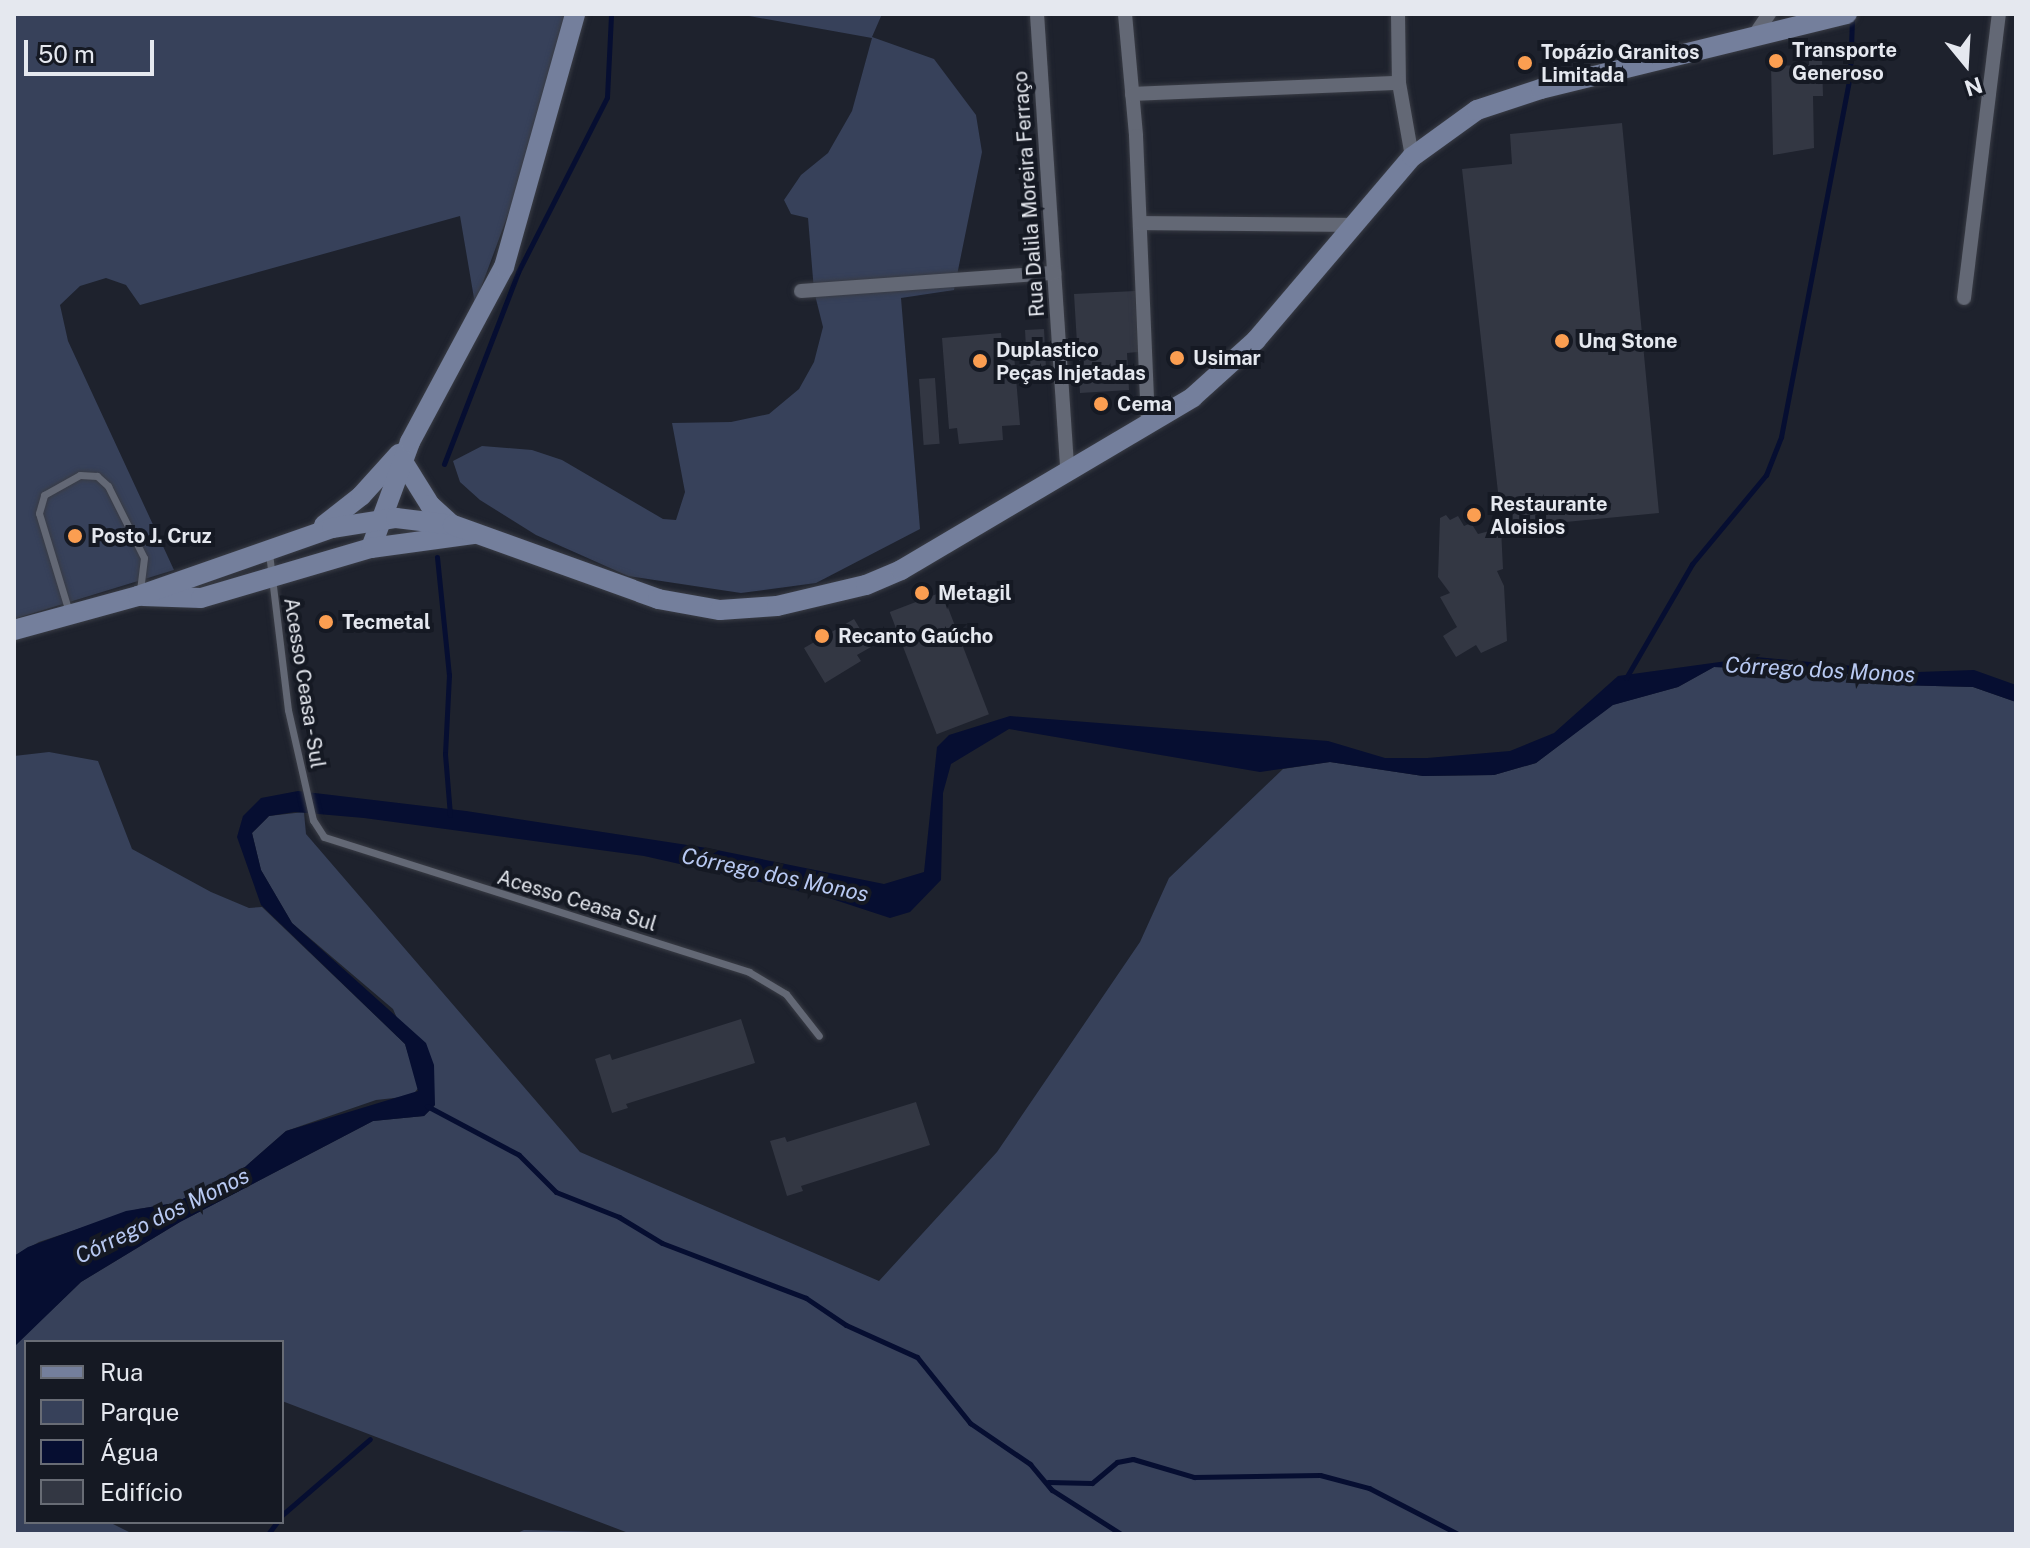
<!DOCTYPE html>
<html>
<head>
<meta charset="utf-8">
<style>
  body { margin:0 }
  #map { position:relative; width:2030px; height:1548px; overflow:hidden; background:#1e222d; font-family:"Public Sans",sans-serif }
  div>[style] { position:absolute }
  .green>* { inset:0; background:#37415a }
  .water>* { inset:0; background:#060e31 }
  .stream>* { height:5px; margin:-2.5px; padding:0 2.5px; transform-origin:2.5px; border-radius:2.5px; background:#060e31 }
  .building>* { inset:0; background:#333743; transform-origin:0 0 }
  .roads { filter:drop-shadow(0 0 2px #393c45) drop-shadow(0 0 2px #393c45) }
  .lane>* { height:7px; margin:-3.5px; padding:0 3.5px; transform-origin:3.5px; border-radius:3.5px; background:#636875 }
  .street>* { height:14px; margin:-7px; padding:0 7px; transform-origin:7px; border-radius:7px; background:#636875 }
  .secondary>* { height:20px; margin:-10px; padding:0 10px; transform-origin:10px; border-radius:10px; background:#747f9c }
  .dots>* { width:22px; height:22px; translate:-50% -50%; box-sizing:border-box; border:4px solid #151923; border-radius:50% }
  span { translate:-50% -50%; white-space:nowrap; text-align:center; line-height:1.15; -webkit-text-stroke:8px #151923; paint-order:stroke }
  .poi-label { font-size:20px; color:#e5e8ef; font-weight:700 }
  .left { translate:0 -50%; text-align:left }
  .street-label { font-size:20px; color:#e5e8ef }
  .water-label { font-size:22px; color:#b8c9f2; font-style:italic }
  .frame { position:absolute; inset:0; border:16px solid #e5e8ef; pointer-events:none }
  .legend { position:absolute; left:24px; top:1340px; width:260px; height:184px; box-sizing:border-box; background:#151923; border:2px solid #686c75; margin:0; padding:10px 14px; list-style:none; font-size:24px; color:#e5e8ef }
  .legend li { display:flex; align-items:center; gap:16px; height:40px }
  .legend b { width:40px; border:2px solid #686c75 }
  .north { position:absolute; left:1926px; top:24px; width:80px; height:80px; -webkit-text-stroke:6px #151923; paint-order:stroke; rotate:162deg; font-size:22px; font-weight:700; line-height:32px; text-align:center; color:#e5e8ef }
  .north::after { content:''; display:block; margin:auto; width:28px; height:36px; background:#e5e8ef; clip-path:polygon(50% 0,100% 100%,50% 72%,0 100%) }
  .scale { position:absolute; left:24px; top:40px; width:130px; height:36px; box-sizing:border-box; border:4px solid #e5e8ef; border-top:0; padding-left:10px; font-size:24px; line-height:28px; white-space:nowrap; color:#e5e8ef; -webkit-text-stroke:6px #151923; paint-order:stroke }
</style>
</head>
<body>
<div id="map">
  <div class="green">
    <div style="clip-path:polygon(14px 14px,566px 14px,516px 193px,475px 304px,460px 216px,140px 305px,126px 285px,106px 278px,80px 286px,60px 305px,68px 341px,174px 570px,14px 619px)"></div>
    <div style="clip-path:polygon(738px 14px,882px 14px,872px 37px,934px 59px,976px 115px,982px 152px,954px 290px,901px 298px,920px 529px,816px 583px,741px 593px,628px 576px,536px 535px,480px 500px,460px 482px,453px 461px,482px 446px,532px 450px,562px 460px,663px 519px,676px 520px,685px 492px,672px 423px,731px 422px,769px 414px,799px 389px,814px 362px,823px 327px,814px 291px,808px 218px,791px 214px,784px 200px,801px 175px,828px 153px,852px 111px,872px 38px)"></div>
    <div style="clip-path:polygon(1714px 667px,1838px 672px,1896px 685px,1973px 687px,2016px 702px,2016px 1534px,631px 1534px,282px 1401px,282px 1342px,26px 1342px,26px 1522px,109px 1522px,133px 1534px,14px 1534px,14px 1346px,81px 1282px,180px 1222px,373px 1121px,424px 1116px,435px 1105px,393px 1009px,292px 923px,261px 870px,252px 833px,269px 816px,304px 812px,306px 834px,580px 1152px,879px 1281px,997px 1152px,1140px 942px,1169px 878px,1283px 769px,1330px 762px,1423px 776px,1494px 775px,1536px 763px,1612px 705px,1678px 687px)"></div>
    <div style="clip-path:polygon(49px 752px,98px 761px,132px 849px,211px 892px,249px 908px,262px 907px,405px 1044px,419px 1087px,412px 1096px,376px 1100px,286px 1131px,245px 1167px,175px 1203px,138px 1209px,39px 1242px,14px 1256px,14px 756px)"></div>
    <div style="clip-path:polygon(524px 1530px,599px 1532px,616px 1534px,515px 1534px)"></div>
  </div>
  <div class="water">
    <div style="clip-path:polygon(1756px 657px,1918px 672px,1974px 670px,2016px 685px,2016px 702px,1973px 687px,1896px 685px,1838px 672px,1714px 667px,1678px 687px,1613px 705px,1536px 763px,1494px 775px,1423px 776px,1330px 762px,1260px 772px,1009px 729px,951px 764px,943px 793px,941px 880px,910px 912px,890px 918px,826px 897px,644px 856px,364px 818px,295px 812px,269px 816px,252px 833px,261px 870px,292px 923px,426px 1043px,434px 1065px,435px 1105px,424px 1116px,373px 1121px,180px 1222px,81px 1282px,14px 1347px,14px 1256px,28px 1247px,126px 1211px,175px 1203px,245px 1167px,286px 1131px,418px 1091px,405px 1044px,261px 905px,237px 837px,243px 816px,261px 798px,298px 791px,466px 811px,707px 848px,884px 884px,924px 872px,937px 747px,949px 735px,1010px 716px,1328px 741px,1385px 758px,1427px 758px,1510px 751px,1554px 733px,1618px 676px)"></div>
  </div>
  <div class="stream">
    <div style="left:444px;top:464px;width:206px;rotate:-68.9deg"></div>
    <div style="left:518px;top:272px;width:196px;rotate:-63deg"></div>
    <div style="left:607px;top:97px;width:83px;rotate:-87.2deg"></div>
    <div style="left:437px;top:557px;width:119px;rotate:84.2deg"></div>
    <div style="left:449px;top:675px;width:79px;rotate:92.9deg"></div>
    <div style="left:445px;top:754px;width:61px;rotate:85.3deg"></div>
    <div style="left:1626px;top:678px;width:132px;rotate:-59.9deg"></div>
    <div style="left:1692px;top:564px;width:116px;rotate:-50.3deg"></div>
    <div style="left:1766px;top:475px;width:41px;rotate:-68.5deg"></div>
    <div style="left:1781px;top:437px;width:369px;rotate:-79.2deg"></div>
    <div style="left:1850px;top:74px;width:55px;rotate:-87.9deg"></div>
    <div style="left:427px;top:1106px;width:104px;rotate:28deg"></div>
    <div style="left:519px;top:1155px;width:52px;rotate:45deg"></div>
    <div style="left:556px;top:1192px;width:68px;rotate:21.6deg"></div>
    <div style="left:619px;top:1217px;width:50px;rotate:31.2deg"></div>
    <div style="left:662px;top:1243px;width:154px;rotate:20.9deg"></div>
    <div style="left:806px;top:1298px;width:48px;rotate:34deg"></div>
    <div style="left:846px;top:1325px;width:78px;rotate:24.3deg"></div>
    <div style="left:917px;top:1357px;width:85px;rotate:51.2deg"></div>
    <div style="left:970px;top:1423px;width:73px;rotate:34.3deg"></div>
    <div style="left:1030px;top:1464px;width:34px;rotate:50deg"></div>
    <div style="left:1052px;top:1490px;width:82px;rotate:32.5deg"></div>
    <div style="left:1048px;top:1482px;width:44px;rotate:1.3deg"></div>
    <div style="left:1092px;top:1483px;width:33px;rotate:-40deg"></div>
    <div style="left:1117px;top:1462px;width:16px;rotate:-11deg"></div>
    <div style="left:1133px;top:1459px;width:64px;rotate:16.4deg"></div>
    <div style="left:1194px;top:1477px;width:126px;rotate:-0.9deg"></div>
    <div style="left:1320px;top:1475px;width:51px;rotate:14.9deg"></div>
    <div style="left:1369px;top:1488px;width:100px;rotate:27.3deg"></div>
    <div style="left:282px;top:1515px;width:116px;rotate:-40.8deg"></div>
    <div style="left:268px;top:1534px;width:15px;rotate:-53deg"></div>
  </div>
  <div class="building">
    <div style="clip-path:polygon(1809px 59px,1822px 59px,1823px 96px,1813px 96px,1814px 148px,1773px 155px,1771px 66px,1809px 65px)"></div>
    <div style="clip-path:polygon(1622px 123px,1659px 513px,1502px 528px,1462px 169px,1512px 164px,1510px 134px)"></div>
    <div style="clip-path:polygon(1135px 291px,1138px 352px,1127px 353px,1129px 390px,1080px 393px,1074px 294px)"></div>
    <div style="left:1044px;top:329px;width:52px;height:19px;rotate:87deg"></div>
    <div style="clip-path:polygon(1001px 333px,1002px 344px,1013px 343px,1020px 425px,1002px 426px,1003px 440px,959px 444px,957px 428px,949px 429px,942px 338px)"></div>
    <div style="left:935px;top:378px;width:66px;height:16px;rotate:86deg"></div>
    <div style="clip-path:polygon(1446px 515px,1450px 520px,1458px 516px,1464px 526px,1471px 523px,1478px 534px,1501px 528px,1503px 569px,1497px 571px,1504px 586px,1507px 641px,1481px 653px,1476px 645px,1456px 657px,1443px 636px,1457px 627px,1440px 597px,1450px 593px,1438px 577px,1440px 518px)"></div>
    <div style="left:942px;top:592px;width:131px;height:56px;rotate:69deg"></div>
    <div style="clip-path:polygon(854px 619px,871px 647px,857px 655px,861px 661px,825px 683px,804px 648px)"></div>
    <div style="clip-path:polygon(741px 1019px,755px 1063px,626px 1104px,628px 1108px,612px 1113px,595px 1059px,610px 1054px,612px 1060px)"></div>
    <div style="clip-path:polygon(916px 1102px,930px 1145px,801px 1186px,803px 1191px,787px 1196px,770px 1141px,785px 1137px,787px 1142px)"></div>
  </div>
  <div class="roads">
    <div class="lane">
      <div style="left:269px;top:553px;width:158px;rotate:83.1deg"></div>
      <div style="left:288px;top:710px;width:113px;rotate:77.2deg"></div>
      <div style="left:313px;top:820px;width:20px;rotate:57deg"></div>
      <div style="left:324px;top:837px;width:446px;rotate:17.6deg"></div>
      <div style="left:749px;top:972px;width:43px;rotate:30.7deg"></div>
      <div style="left:786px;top:994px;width:53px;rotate:51.8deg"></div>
      <div style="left:69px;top:612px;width:103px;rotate:-106.9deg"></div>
      <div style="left:39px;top:513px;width:19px;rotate:-74deg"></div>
      <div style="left:44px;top:495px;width:41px;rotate:-29.1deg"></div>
      <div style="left:80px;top:475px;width:17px;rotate:3deg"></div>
      <div style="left:97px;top:476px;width:15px;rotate:42deg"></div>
      <div style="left:108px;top:486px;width:80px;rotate:63.4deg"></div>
      <div style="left:144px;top:558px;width:32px;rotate:97deg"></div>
    </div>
    <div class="street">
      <div style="left:1037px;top:14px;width:455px;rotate:86.2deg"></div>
      <div style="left:1125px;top:14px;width:122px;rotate:84.8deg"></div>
      <div style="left:1136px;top:136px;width:288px;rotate:87.6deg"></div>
      <div style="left:1398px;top:14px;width:69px;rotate:89.2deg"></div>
      <div style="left:1399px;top:83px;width:75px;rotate:80deg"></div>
      <div style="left:1754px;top:36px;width:27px;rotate:-56deg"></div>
      <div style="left:1132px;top:94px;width:267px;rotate:-2.4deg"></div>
      <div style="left:1140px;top:223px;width:213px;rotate:0.5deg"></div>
      <div style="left:801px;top:291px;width:254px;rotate:-4.1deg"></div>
      <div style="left:1964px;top:298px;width:286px;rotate:-83deg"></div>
    </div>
    <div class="secondary">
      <div style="left:402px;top:460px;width:53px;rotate:58.1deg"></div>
      <div style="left:430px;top:505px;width:27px;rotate:42deg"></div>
      <div style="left:324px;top:525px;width:47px;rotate:-38.1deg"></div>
      <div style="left:361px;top:496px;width:57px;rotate:-47.9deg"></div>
      <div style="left:371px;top:548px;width:113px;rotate:-69.8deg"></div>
      <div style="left:410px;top:442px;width:199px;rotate:-61.8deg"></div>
      <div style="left:504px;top:267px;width:263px;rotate:-74.3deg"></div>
      <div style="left:143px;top:596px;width:58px;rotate:2deg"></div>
      <div style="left:201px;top:598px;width:177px;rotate:-16.4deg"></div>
      <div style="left:371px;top:548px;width:105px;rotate:-7.7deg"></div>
      <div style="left:14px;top:630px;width:129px;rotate:-15.3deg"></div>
      <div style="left:138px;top:596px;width:206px;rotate:-19.3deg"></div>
      <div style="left:332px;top:528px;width:65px;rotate:-8.9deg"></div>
      <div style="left:396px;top:518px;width:57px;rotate:7deg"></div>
      <div style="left:453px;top:525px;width:218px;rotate:19.8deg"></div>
      <div style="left:658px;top:599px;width:63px;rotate:10.1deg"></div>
      <div style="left:720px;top:610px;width:57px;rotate:-4deg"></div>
      <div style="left:777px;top:606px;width:91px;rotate:-13.3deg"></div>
      <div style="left:866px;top:585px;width:38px;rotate:-23deg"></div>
      <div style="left:901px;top:570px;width:339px;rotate:-30.6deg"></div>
      <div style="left:1193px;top:397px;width:85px;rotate:-42.1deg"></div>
      <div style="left:1256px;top:340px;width:240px;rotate:-49.6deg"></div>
      <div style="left:1412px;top:157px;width:80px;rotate:-35.9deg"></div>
      <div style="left:1477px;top:110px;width:67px;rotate:-18.2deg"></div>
      <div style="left:1541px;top:89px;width:315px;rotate:-13.8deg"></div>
    </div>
  </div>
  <div class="dots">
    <div style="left:1776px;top:61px;background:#fb9e51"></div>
    <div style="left:1525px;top:63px;background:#fb9e51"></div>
    <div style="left:1562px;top:341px;background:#fb9e51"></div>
    <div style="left:1177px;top:358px;background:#fb9e51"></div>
    <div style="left:980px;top:361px;background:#fb9e51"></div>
    <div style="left:1101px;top:404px;background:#fb9e51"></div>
    <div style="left:1474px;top:515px;background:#fb9e51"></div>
    <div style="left:75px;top:536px;background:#fb9e51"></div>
    <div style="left:922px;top:593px;background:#fb9e51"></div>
    <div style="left:326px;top:622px;background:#fb9e51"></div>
    <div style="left:822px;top:636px;background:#fb9e51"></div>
  </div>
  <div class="poi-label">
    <span class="left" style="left:1792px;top:62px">Transporte<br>Generoso</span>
    <span class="left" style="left:1541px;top:64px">Topázio Granitos<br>Limitada</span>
    <span class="left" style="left:1578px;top:341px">Unq Stone</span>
    <span class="left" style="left:996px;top:362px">Duplastico<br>Peças Injetadas</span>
    <span class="left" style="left:1193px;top:358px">Usimar</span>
    <span class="left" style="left:1117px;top:404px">Cema</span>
    <span class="left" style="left:1490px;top:516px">Restaurante<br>Aloisios</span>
    <span class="left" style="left:91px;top:536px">Posto J. Cruz</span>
    <span class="left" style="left:938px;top:593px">Metagil</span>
    <span class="left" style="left:342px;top:622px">Tecmetal</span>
    <span class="left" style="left:838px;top:636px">Recanto Gaúcho</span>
  </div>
  <div class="street-label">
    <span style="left:1029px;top:194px;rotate:-94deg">Rua Dalila Moreira Ferraço</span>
    <span style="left:304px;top:683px;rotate:81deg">Acesso Ceasa - Sul</span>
    <span style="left:577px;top:901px;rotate:17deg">Acesso Ceasa Sul</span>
  </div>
  <div class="water-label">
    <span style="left:1820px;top:670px;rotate:3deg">Córrego dos Monos</span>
    <span style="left:775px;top:875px;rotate:12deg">Córrego dos Monos</span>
    <span style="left:162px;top:1216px;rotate:-26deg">Córrego dos Monos</span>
  </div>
  <div class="frame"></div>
  <ul class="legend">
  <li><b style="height:10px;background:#747f9c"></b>Rua</li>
  <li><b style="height:22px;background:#37415a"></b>Parque</li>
  <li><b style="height:22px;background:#060e31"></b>Água</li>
  <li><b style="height:22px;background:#333743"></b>Edifício</li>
  </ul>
  <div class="north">N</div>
  <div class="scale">50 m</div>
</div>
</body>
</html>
